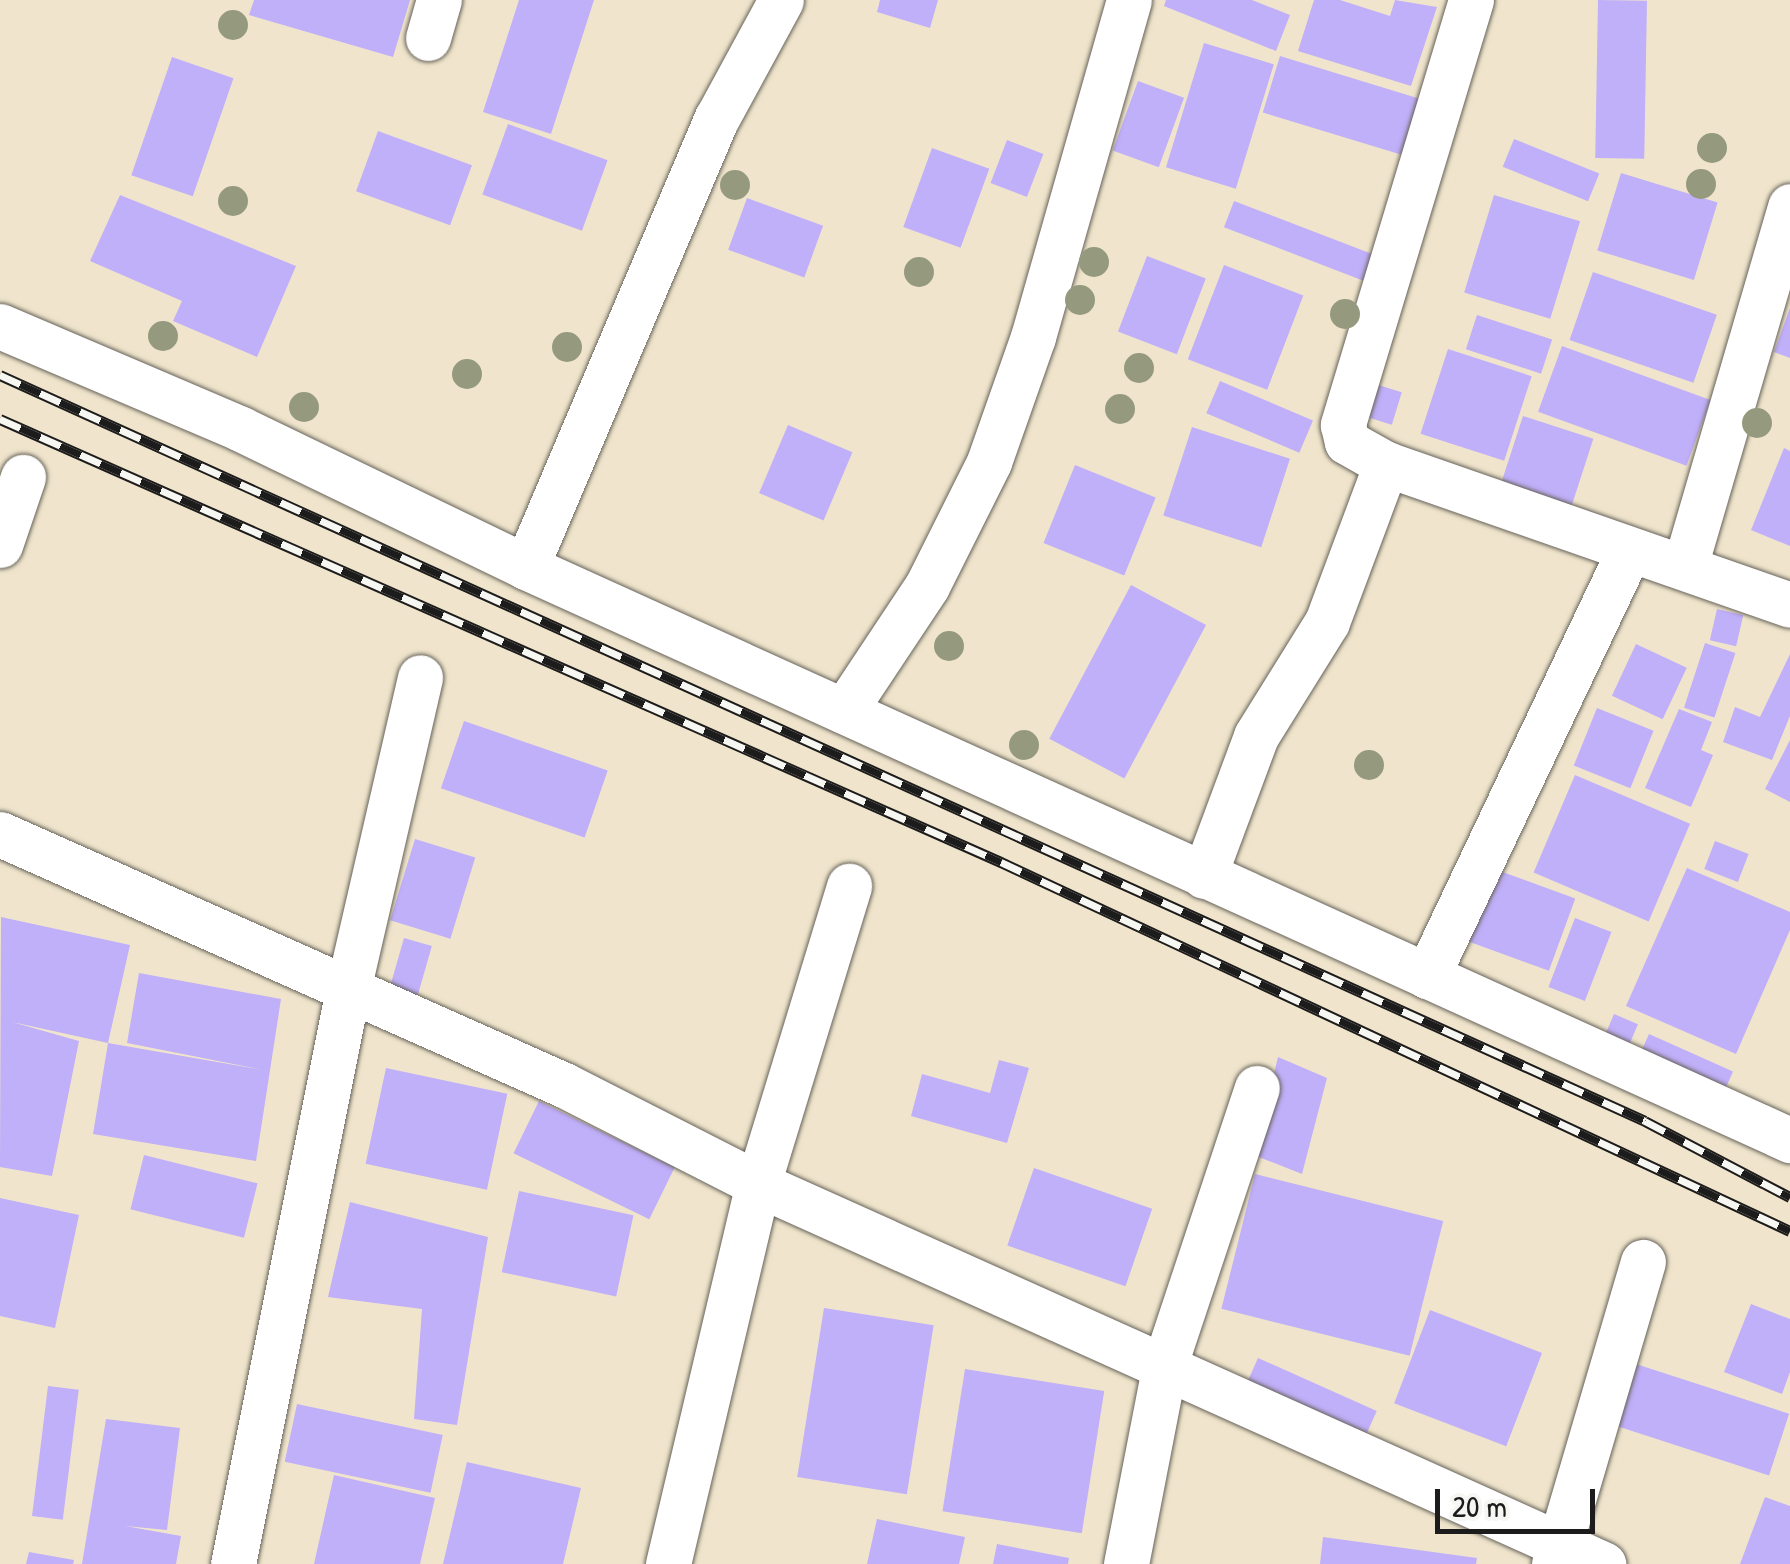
<!DOCTYPE html>
<html>
<head>
<meta charset="utf-8">
<style>
  body { margin:0 }
  #map { position:relative; width:1790px; height:1564px; overflow:hidden; background:#f0e5cc; font-family:"Patrick Hand",sans-serif }
  div>[style] { position:absolute }
  .building>* { inset:0; background:#c0aff9; transform-origin:0 0 }
  .roads { filter:drop-shadow(0 0 2px #66625a) drop-shadow(0 0 2px #66625a) }
  .street>* { height:45px; margin:-22.5px; padding:0 22.5px; transform-origin:22.5px; border-radius:22.5px; background:#fff }
  .rail>* { height:11px; margin-top:-5.5px; transform-origin:0; background:repeating-linear-gradient(90deg,#f6f6f2 0 22px,#1c1c1c 0 44px); box-sizing:border-box; border-block:2px solid #1c1c1c }
  .trees>* { width:30px; height:30px; margin:-15px; border-radius:50%; background:#959a7f }
  span { translate:-50% -50%; white-space:nowrap; text-align:center; line-height:1.15; -webkit-text-stroke:10px #f6f6f2; paint-order:stroke }
  .scale { position:absolute; left:1435px; top:1489px; width:160px; height:45px; box-sizing:border-box; border:5px solid #1c1c1c; border-top:0; padding-left:12px; font-size:30px; line-height:35px; white-space:nowrap; color:#1c1c1c; -webkit-text-stroke:8px #f6f6f2; paint-order:stroke }
</style>
</head>
<body>
<div id="map">
  <div class="building">
    <div style="clip-path:polygon(254px 0,410px 0,393px 57px,249px 15px)"></div>
    <div style="clip-path:polygon(519px 0,594px 0,551px 134px,483px 112px)"></div>
    <div style="clip-path:polygon(880px 0,938px 0,930px 28px,877px 12px)"></div>
    <div style="clip-path:polygon(1166px 0,1252px 0,1290px 15px,1276px 51px,1164px 6px)"></div>
    <div style="clip-path:polygon(1314px 0,1340px 0,1390px 16px,1395px 0,1437px 7px,1411px 86px,1298px 51px)"></div>
    <div style="left:1598px;top:0;width:49px;height:158px;rotate:1deg"></div>
    <div style="left:1204px;top:43px;width:73px;height:130px;rotate:17deg"></div>
    <div style="left:1280px;top:56px;width:152px;height:59px;rotate:17deg"></div>
    <div style="left:172px;top:57px;width:65px;height:125px;rotate:19deg"></div>
    <div style="left:1138px;top:81px;width:49px;height:74px;rotate:20deg"></div>
    <div style="left:508px;top:124px;width:106px;height:75px;rotate:20deg"></div>
    <div style="left:378px;top:131px;width:100px;height:64px;rotate:20deg"></div>
    <div style="left:1514px;top:139px;width:92px;height:30px;rotate:22deg"></div>
    <div style="left:1007px;top:140px;width:39px;height:46px;rotate:21deg"></div>
    <div style="left:932px;top:148px;width:61px;height:84px;rotate:20deg"></div>
    <div style="left:1621px;top:173px;width:101px;height:81px;rotate:17deg"></div>
    <div style="clip-path:polygon(120px 195px,296px 266px,257px 357px,173px 321px,182px 301px,90px 261px)"></div>
    <div style="left:1494px;top:195px;width:90px;height:102px;rotate:17deg"></div>
    <div style="left:747px;top:198px;width:81px;height:55px;rotate:20deg"></div>
    <div style="left:1234px;top:201px;width:150px;height:28px;rotate:21deg"></div>
    <div style="left:1147px;top:256px;width:63px;height:81px;rotate:21deg"></div>
    <div style="left:1224px;top:265px;width:85px;height:101px;rotate:21deg"></div>
    <div style="left:1593px;top:272px;width:131px;height:72px;rotate:19deg"></div>
    <div style="clip-path:polygon(1790px 308px,1790px 358px,1774px 352px)"></div>
    <div style="left:1477px;top:315px;width:79px;height:36px;rotate:18deg"></div>
    <div style="left:1562px;top:346px;width:158px;height:70px;rotate:20deg"></div>
    <div style="left:1448px;top:349px;width:88px;height:89px;rotate:18deg"></div>
    <div style="left:1220px;top:381px;width:101px;height:35px;rotate:23deg"></div>
    <div style="left:1375px;top:384px;width:28px;height:34px;rotate:17deg"></div>
    <div style="left:1523px;top:416px;width:74px;height:86px;rotate:18deg"></div>
    <div style="left:788px;top:425px;width:70px;height:74px;rotate:23deg"></div>
    <div style="left:1192px;top:427px;width:103px;height:93px;rotate:18deg"></div>
    <div style="clip-path:polygon(1784px 448px,1790px 451px,1790px 546px,1751px 530px)"></div>
    <div style="left:1075px;top:465px;width:87px;height:84px;rotate:22deg"></div>
    <div style="left:1131px;top:585px;width:85px;height:174px;rotate:28deg"></div>
    <div style="left:1717px;top:609px;width:27px;height:32px;rotate:13deg"></div>
    <div style="left:1705px;top:643px;width:32px;height:68px;rotate:18deg"></div>
    <div style="left:1636px;top:644px;width:56px;height:57px;rotate:25deg"></div>
    <div style="clip-path:polygon(1790px 654px,1790px 716px,1772px 760px,1723px 742px,1735px 707px,1760px 717px)"></div>
    <div style="left:1597px;top:708px;width:61px;height:62px;rotate:22deg"></div>
    <div style="clip-path:polygon(1679px 709px,1712px 722px,1701px 750px,1713px 755px,1691px 807px,1645px 788px)"></div>
    <div style="left:464px;top:721px;width:152px;height:71px;rotate:19deg"></div>
    <div style="clip-path:polygon(1790px 740px,1790px 802px,1765px 789px)"></div>
    <div style="left:1575px;top:775px;width:125px;height:106px;rotate:23deg"></div>
    <div style="left:415px;top:839px;width:63px;height:85px;rotate:17deg"></div>
    <div style="left:1715px;top:841px;width:36px;height:30px;rotate:21deg"></div>
    <div style="left:1486px;top:866px;width:95px;height:77px;rotate:20deg"></div>
    <div style="clip-path:polygon(1687px 868px,1790px 912px,1790px 930px,1736px 1054px,1626px 1006px)"></div>
    <div style="clip-path:polygon(1px 917px,130px 945px,108px 1043px,12px 1022px,79px 1041px,52px 1176px,0 1167px)"></div>
    <div style="left:1575px;top:918px;width:39px;height:74px;rotate:21deg"></div>
    <div style="left:404px;top:938px;width:29px;height:56px;rotate:16deg"></div>
    <div style="clip-path:polygon(139px 973px,281px 999px,256px 1161px,93px 1134px,108px 1043px,263px 1070px,127px 1043px)"></div>
    <div style="left:1614px;top:1014px;width:26px;height:37px;rotate:23deg"></div>
    <div style="left:1649px;top:1034px;width:92px;height:30px;rotate:24deg"></div>
    <div style="clip-path:polygon(1278px 1057px,1327px 1078px,1302px 1174px,1254px 1155px)"></div>
    <div style="clip-path:polygon(999px 1060px,1029px 1068px,1007px 1143px,911px 1116px,922px 1074px,990px 1093px)"></div>
    <div style="left:386px;top:1068px;width:124px;height:98px;rotate:12deg"></div>
    <div style="left:539px;top:1101px;width:151px;height:58px;rotate:26deg"></div>
    <div style="left:144px;top:1155px;width:117px;height:56px;rotate:14deg"></div>
    <div style="left:1034px;top:1168px;width:125px;height:82px;rotate:19deg"></div>
    <div style="left:1255px;top:1174px;width:194px;height:139px;rotate:14deg"></div>
    <div style="left:519px;top:1191px;width:117px;height:83px;rotate:12deg"></div>
    <div style="clip-path:polygon(0 1198px,79px 1215px,55px 1328px,0 1316px)"></div>
    <div style="clip-path:polygon(350px 1202px,488px 1237px,457px 1425px,414px 1419px,422px 1309px,328px 1297px)"></div>
    <div style="clip-path:polygon(1751px 1304px,1790px 1319px,1790px 1372px,1782px 1394px,1724px 1372px)"></div>
    <div style="left:824px;top:1308px;width:111px;height:171px;rotate:9deg"></div>
    <div style="left:1430px;top:1310px;width:120px;height:100px;rotate:21deg"></div>
    <div style="left:1258px;top:1358px;width:130px;height:30px;rotate:24deg"></div>
    <div style="left:1636px;top:1364px;width:161px;height:65px;rotate:18deg"></div>
    <div style="left:965px;top:1369px;width:141px;height:144px;rotate:9deg"></div>
    <div style="left:48px;top:1386px;width:31px;height:131px;rotate:7deg"></div>
    <div style="left:297px;top:1404px;width:149px;height:59px;rotate:12deg"></div>
    <div style="clip-path:polygon(106px 1419px,180px 1428px,167px 1530px,125px 1526px,181px 1536px,176px 1564px,82px 1564px)"></div>
    <div style="clip-path:polygon(467px 1462px,581px 1488px,563px 1564px,443px 1564px)"></div>
    <div style="clip-path:polygon(334px 1475px,435px 1498px,420px 1564px,314px 1564px)"></div>
    <div style="clip-path:polygon(1765px 1497px,1790px 1506px,1790px 1564px,1740px 1564px)"></div>
    <div style="clip-path:polygon(877px 1519px,965px 1537px,959px 1564px,867px 1564px)"></div>
    <div style="clip-path:polygon(1323px 1537px,1477px 1558px,1476px 1564px,1320px 1564px)"></div>
    <div style="clip-path:polygon(997px 1544px,1069px 1558px,1068px 1564px,993px 1564px)"></div>
    <div style="clip-path:polygon(29px 1552px,74px 1560px,73px 1564px,26px 1564px)"></div>
  </div>
  <div class="roads">
    <div class="street">
      <div style="left:1471px;top:0;width:444px;rotate:106.8deg"></div>
      <div style="left:1343px;top:425px;width:17px;rotate:77deg"></div>
      <div style="left:1347px;top:442px;width:45px;rotate:29.4deg"></div>
      <div style="left:1386px;top:464px;width:428px;rotate:19.2deg"></div>
      <div style="left:428px;top:38px;width:40px;rotate:-74deg"></div>
      <div style="left:0;top:326px;width:262px;rotate:23.1deg"></div>
      <div style="left:241px;top:429px;width:317px;rotate:25.8deg"></div>
      <div style="left:526px;top:567px;width:1388px;rotate:24.39deg"></div>
      <div style="left:0;top:545px;width:72px;rotate:-71.3deg"></div>
      <div style="left:1685px;top:566px;width:375px;rotate:-73.7deg"></div>
      <div style="left:526px;top:567px;width:488px;rotate:-67deg"></div>
      <div style="left:717px;top:118px;width:134px;rotate:-61.5deg"></div>
      <div style="left:844px;top:711px;width:150px;rotate:-56.4deg"></div>
      <div style="left:927px;top:586px;width:139px;rotate:-63.4deg"></div>
      <div style="left:989px;top:462px;width:133px;rotate:-70.6deg"></div>
      <div style="left:1033px;top:337px;width:350px;rotate:-74.1deg"></div>
      <div style="left:0;top:834px;width:617px;rotate:23.99deg"></div>
      <div style="left:564px;top:1085px;width:218px;rotate:27deg"></div>
      <div style="left:758px;top:1184px;width:927px;rotate:24.21deg"></div>
      <div style="left:1204px;top:876px;width:149px;rotate:-69.6deg"></div>
      <div style="left:1256px;top:736px;width:134px;rotate:-58.1deg"></div>
      <div style="left:1327px;top:622px;width:169px;rotate:-69.5deg"></div>
      <div style="left:1427px;top:976px;width:471px;rotate:-64.6deg"></div>
      <div style="left:233px;top:1564px;width:581px;rotate:-78.69deg"></div>
      <div style="left:347px;top:994px;width:325px;rotate:-77deg"></div>
      <div style="left:668px;top:1564px;width:391px;rotate:-76.7deg"></div>
      <div style="left:758px;top:1184px;width:312px;rotate:-73deg"></div>
      <div style="left:1126px;top:1564px;width:204px;rotate:-79deg"></div>
      <div style="left:1165px;top:1364px;width:291px;rotate:-71.6deg"></div>
      <div style="left:1554px;top:1564px;width:315px;rotate:-73.6deg"></div>
    </div>
  </div>
  <div class="rail">
    <div style="left:0;top:375px;width:1806px;rotate:24.39deg"></div>
    <div style="left:1645px;top:1121px;width:164px;rotate:27.7deg"></div>
    <div style="left:0;top:419px;width:1095px;rotate:23.87deg"></div>
    <div style="left:1001px;top:862px;width:871px;rotate:25.06deg"></div>
  </div>
  <div class="trees">
    <div style="left:233px;top:25px"></div>
    <div style="left:1712px;top:148px"></div>
    <div style="left:1701px;top:184px"></div>
    <div style="left:735px;top:185px"></div>
    <div style="left:233px;top:201px"></div>
    <div style="left:1094px;top:262px"></div>
    <div style="left:919px;top:272px"></div>
    <div style="left:1080px;top:300px"></div>
    <div style="left:1345px;top:314px"></div>
    <div style="left:163px;top:336px"></div>
    <div style="left:567px;top:347px"></div>
    <div style="left:1139px;top:368px"></div>
    <div style="left:467px;top:374px"></div>
    <div style="left:304px;top:407px"></div>
    <div style="left:1120px;top:409px"></div>
    <div style="left:1757px;top:423px"></div>
    <div style="left:949px;top:646px"></div>
    <div style="left:1024px;top:745px"></div>
    <div style="left:1369px;top:765px"></div>
  </div>
  <div class="scale">20 m</div>
</div>
</body>
</html>
